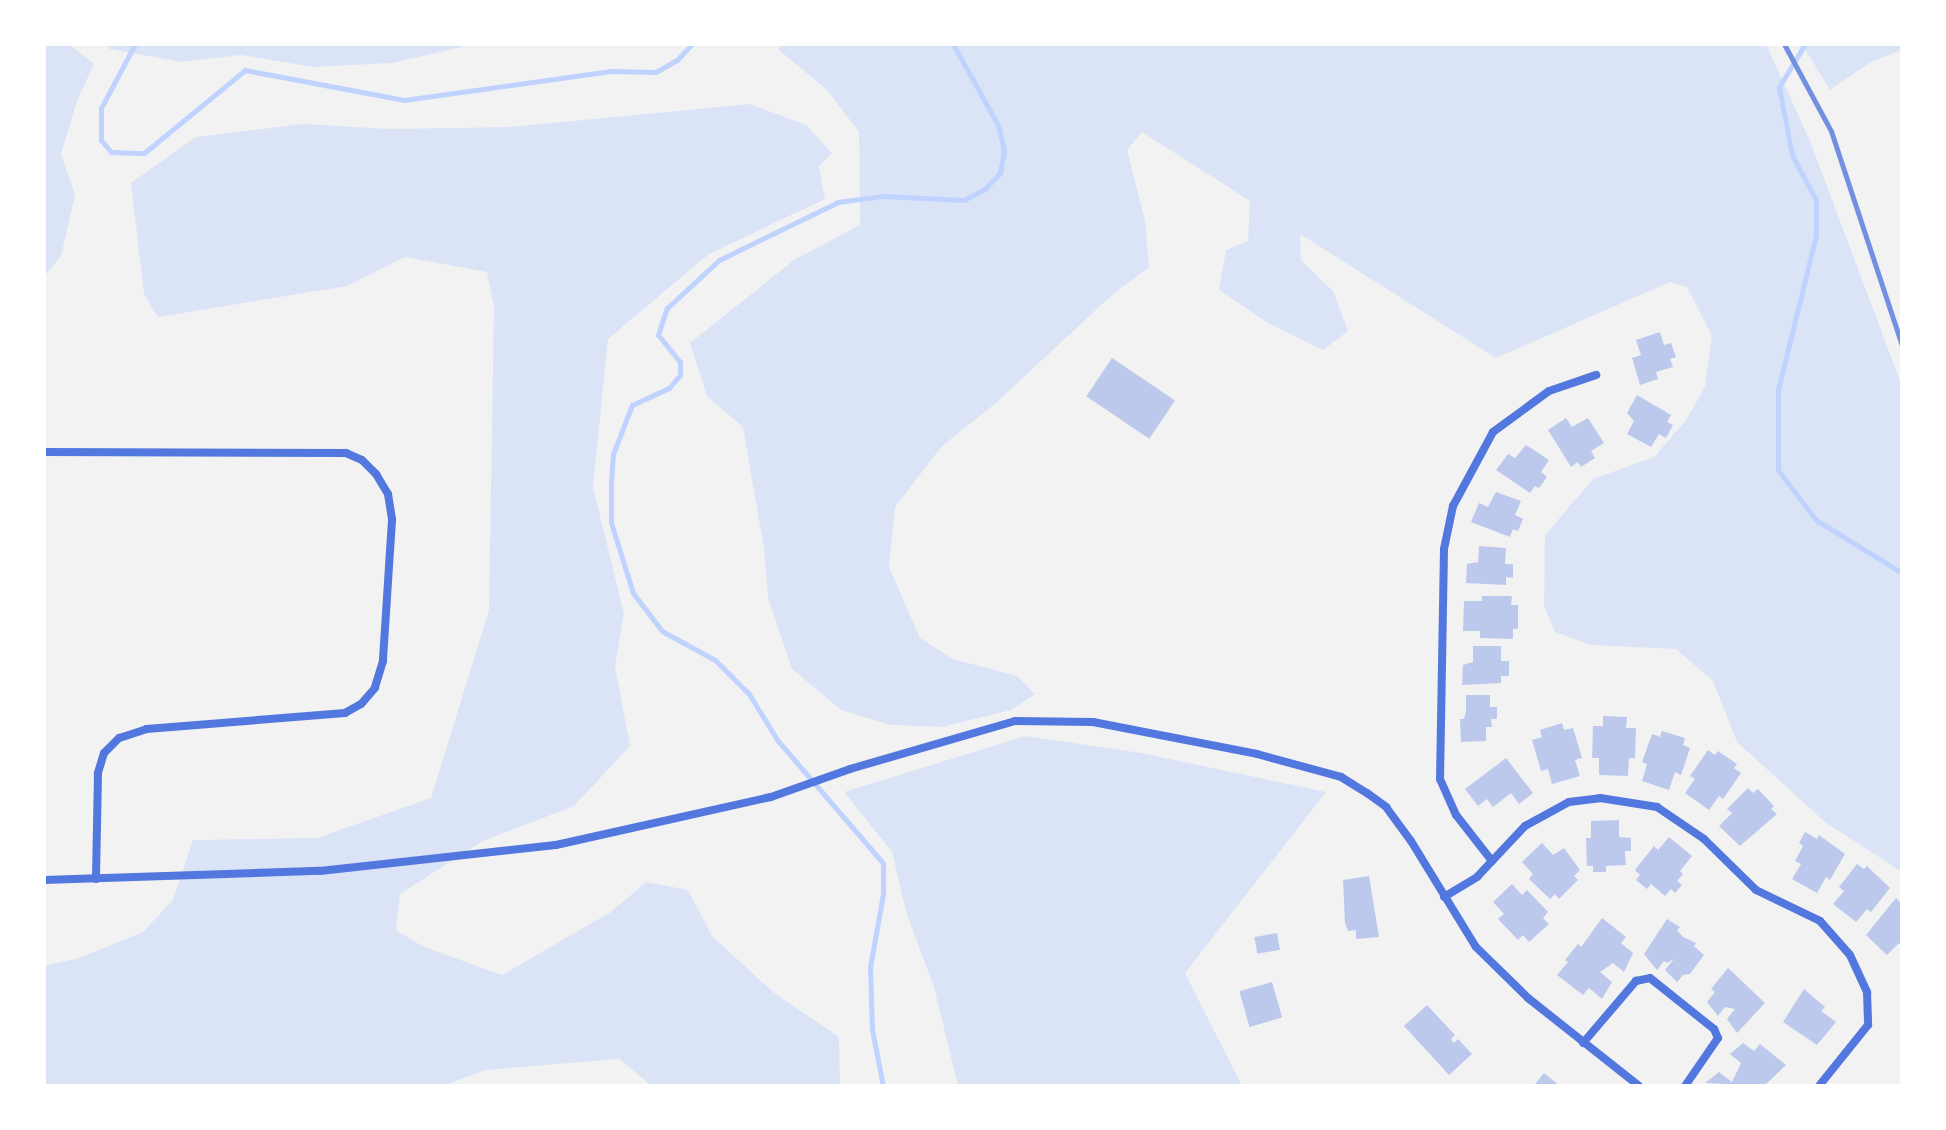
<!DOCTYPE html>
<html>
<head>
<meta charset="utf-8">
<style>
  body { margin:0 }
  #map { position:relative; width:1946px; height:1130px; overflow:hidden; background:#f2f2f2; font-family:"Titillium Web",sans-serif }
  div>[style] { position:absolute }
  .green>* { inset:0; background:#dbe4f7 }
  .stream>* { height:5px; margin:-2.5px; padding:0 2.5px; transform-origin:2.5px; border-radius:2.5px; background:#bfd3fe }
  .building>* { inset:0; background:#bdc9ec; transform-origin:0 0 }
  .minor>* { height:8px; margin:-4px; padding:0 4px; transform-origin:4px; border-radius:4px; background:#5277de }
  .rail>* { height:5px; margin:-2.5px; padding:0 2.5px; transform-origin:2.5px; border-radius:2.5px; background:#7290e2 }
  span { translate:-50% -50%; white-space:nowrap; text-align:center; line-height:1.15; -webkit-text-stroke:6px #fff; paint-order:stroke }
  .frame { position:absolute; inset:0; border:46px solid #fff; pointer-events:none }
</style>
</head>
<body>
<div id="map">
  <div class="green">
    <div style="clip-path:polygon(44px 44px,69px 44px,94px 64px,77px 101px,61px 154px,75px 195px,61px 256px,44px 277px)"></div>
    <div style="clip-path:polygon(106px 44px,475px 44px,392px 63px,313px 67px,241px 55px,182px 62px,110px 49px)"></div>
    <div style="clip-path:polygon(779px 44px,1766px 44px,1810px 141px,1902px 386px,1902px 872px,1825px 822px,1737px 742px,1713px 681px,1676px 649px,1591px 645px,1555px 632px,1544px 606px,1545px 535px,1593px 479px,1654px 457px,1686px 420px,1705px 387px,1712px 336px,1687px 287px,1670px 282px,1496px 358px,1300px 234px,1301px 260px,1333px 291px,1348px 331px,1323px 350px,1268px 323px,1219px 290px,1226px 250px,1248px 241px,1250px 201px,1142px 132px,1127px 150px,1145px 220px,1149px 267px,1113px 294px,997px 402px,942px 446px,895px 507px,889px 567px,920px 638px,953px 659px,1017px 676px,1035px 694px,1011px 710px,942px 727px,891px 725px,841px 710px,792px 669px,768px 598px,764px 549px,743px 427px,707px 396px,690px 343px,794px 260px,860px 225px,859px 132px,827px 90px,779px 50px)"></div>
    <div style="clip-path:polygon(1802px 44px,1902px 44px,1902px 50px,1871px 62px,1830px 90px)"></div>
    <div style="clip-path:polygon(750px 104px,806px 125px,832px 153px,819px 166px,825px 199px,709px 254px,608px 339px,593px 487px,624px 614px,615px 666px,630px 746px,574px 806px,483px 841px,400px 894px,396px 930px,422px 946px,502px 975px,611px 912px,646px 882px,688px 890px,712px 936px,773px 992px,839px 1037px,840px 1086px,652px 1086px,619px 1059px,485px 1070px,443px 1086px,44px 1086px,44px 966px,79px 958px,143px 932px,173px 900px,193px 840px,317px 838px,431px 798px,489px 610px,494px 306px,487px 272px,405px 257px,347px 286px,158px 317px,144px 294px,131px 183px,196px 137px,303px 124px,389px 129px,510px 127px)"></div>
    <div style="clip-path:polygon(1025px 736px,1141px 753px,1326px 792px,1185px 973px,1242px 1086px,958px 1086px,934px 987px,907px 915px,892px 852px,844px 792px)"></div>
  </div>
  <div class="stream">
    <div style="left:135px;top:44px;width:72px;rotate:118deg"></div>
    <div style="left:101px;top:108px;width:32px;rotate:90deg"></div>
    <div style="left:101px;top:140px;width:16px;rotate:50deg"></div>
    <div style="left:111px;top:152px;width:33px;rotate:2deg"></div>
    <div style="left:144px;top:153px;width:131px;rotate:-39.4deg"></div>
    <div style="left:245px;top:70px;width:162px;rotate:10.7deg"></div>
    <div style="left:404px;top:100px;width:209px;rotate:-8deg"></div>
    <div style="left:611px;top:71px;width:45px;rotate:1.3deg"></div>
    <div style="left:656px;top:72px;width:24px;rotate:-30deg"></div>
    <div style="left:677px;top:60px;width:22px;rotate:-47deg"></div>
    <div style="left:1805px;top:44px;width:50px;rotate:121.2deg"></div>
    <div style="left:1779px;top:87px;width:69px;rotate:79.2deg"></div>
    <div style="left:1792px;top:155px;width:51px;rotate:61.9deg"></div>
    <div style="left:1816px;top:200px;width:35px;rotate:90deg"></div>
    <div style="left:1816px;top:235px;width:160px;rotate:103.8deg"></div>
    <div style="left:1778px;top:390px;width:80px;rotate:90deg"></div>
    <div style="left:1778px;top:470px;width:63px;rotate:52.8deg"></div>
    <div style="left:1816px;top:520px;width:101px;rotate:31.6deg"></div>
    <div style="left:883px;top:1086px;width:57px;rotate:-101.1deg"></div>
    <div style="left:872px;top:1030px;width:63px;rotate:-91.8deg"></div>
    <div style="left:870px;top:967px;width:74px;rotate:-79.9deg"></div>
    <div style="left:883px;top:894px;width:31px;rotate:-90deg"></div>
    <div style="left:883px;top:863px;width:161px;rotate:-130.7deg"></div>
    <div style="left:778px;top:741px;width:55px;rotate:-121.7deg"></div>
    <div style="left:749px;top:694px;width:48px;rotate:-135deg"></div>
    <div style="left:715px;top:660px;width:60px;rotate:-151.3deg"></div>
    <div style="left:662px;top:631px;width:48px;rotate:-127.3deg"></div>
    <div style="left:633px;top:593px;width:73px;rotate:-107.4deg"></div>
    <div style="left:611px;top:523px;width:41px;rotate:-90deg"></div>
    <div style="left:611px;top:482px;width:28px;rotate:-86deg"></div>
    <div style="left:613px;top:454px;width:53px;rotate:-68.8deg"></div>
    <div style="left:632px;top:405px;width:41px;rotate:-24.7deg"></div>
    <div style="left:669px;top:388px;width:17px;rotate:-50deg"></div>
    <div style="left:680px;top:375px;width:13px;rotate:-90deg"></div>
    <div style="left:680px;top:362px;width:35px;rotate:-129deg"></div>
    <div style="left:658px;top:335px;width:28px;rotate:-72deg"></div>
    <div style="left:667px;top:308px;width:71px;rotate:-42.7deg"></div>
    <div style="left:719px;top:260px;width:132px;rotate:-26deg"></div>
    <div style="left:838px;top:202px;width:45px;rotate:-7.6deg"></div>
    <div style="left:883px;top:196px;width:81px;rotate:2.8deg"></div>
    <div style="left:964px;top:200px;width:24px;rotate:-28deg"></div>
    <div style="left:985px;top:189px;width:22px;rotate:-47deg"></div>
    <div style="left:1000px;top:173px;width:22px;rotate:-80deg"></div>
    <div style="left:1004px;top:151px;width:25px;rotate:-102deg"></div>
    <div style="left:999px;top:127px;width:95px;rotate:-119deg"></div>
  </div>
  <div class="building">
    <div style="clip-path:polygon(1660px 332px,1664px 345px,1671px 343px,1676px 357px,1670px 359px,1673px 367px,1656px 372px,1658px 379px,1640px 385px,1632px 358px,1641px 355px,1636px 340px)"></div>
    <div style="left:1112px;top:358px;width:76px;height:46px;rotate:34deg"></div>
    <div style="clip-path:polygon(1637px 395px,1671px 415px,1667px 422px,1673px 425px,1666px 438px,1659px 434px,1651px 447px,1627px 434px,1634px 421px,1627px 413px)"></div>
    <div style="clip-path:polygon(1566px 418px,1572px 427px,1588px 418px,1604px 443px,1591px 451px,1595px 458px,1581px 467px,1578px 462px,1571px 467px,1548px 430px)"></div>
    <div style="clip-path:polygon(1526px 445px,1549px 460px,1541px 472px,1547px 477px,1539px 488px,1535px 486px,1530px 493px,1496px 470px,1508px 454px,1515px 458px)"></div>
    <div style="clip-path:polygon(1496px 492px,1521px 501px,1515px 515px,1523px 519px,1518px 531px,1513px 529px,1510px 537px,1471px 522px,1479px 503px,1488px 507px)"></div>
    <div style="clip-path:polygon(1479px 546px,1506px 548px,1505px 564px,1513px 564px,1513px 578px,1506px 577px,1506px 585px,1466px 583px,1467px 564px,1478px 562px)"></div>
    <div style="clip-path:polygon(1482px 596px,1512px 596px,1511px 605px,1518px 605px,1518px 629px,1513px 629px,1513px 639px,1480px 638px,1480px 631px,1463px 631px,1464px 601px,1482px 601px)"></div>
    <div style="clip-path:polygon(1473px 646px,1501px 646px,1501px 661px,1509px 661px,1509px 676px,1501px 676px,1501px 683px,1462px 685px,1463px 665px,1473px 662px)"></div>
    <div style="clip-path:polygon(1466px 695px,1490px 695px,1490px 707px,1497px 707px,1497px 719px,1491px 719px,1492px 727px,1486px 727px,1486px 741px,1461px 742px,1460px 719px,1464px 719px,1466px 711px)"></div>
    <div style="clip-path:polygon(1603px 716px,1627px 717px,1626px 728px,1636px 728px,1635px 758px,1629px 758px,1628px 776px,1599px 775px,1599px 758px,1592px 758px,1593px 726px,1603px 726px)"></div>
    <div style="clip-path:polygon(1562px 723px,1564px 730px,1573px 728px,1582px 758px,1575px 760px,1580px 776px,1552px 784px,1548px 769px,1541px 771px,1532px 740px,1542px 737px,1540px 730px)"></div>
    <div style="clip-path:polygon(1662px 731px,1685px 738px,1683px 745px,1690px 748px,1681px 775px,1675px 772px,1669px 790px,1642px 781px,1647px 764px,1642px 762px,1652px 734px,1660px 737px)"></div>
    <div style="clip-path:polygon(1708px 750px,1715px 755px,1718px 751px,1737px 764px,1734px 768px,1741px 773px,1723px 799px,1719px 796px,1709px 810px,1685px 793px,1695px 779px,1690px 776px)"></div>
    <div style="clip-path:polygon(1506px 758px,1533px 793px,1519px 804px,1511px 793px,1493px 807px,1487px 799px,1478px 806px,1465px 789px)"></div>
    <div style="clip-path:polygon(1748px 788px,1753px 793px,1758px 789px,1774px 806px,1771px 809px,1777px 814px,1740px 846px,1719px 826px,1732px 813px,1727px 809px)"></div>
    <div style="clip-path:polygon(1619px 820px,1619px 837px,1631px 838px,1631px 851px,1625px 851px,1626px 865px,1606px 866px,1606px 872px,1593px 872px,1593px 866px,1587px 866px,1586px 838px,1591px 838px,1591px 821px)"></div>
    <div style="clip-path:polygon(1805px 832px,1817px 839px,1819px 835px,1845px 854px,1830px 880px,1826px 877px,1817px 893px,1792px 879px,1801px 864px,1795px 861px,1803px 846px,1799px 843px)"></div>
    <div style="clip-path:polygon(1669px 837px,1692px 856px,1680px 871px,1683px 874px,1677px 881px,1682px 885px,1675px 893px,1671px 889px,1665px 896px,1651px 884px,1647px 889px,1636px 880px,1640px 875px,1635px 870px,1654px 846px,1658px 850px)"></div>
    <div style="clip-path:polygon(1542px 843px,1553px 855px,1564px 848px,1580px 870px,1574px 876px,1578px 880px,1559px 899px,1555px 894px,1550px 899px,1529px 879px,1533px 874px,1522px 862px)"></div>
    <div style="clip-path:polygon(1857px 864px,1864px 869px,1867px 866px,1890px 888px,1871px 912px,1867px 909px,1856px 922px,1833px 904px,1844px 891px,1839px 887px)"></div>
    <div style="clip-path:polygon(1369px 876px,1379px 937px,1356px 939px,1356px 930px,1348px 931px,1345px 923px,1343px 880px)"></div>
    <div style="clip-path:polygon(1512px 884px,1522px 895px,1527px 890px,1548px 912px,1543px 918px,1549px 924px,1529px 942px,1523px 935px,1518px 940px,1498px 919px,1504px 914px,1493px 902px)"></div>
    <div style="clip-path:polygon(1896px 898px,1902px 904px,1902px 946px,1899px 943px,1887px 955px,1866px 935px)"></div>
    <div style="clip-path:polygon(1602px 918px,1626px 937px,1621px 943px,1633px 953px,1624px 972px,1613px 963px,1600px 972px,1612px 982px,1602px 999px,1589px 988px,1583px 995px,1557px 975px,1568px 962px,1565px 960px,1578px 944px,1581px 947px)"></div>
    <div style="clip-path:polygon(1667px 919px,1680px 927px,1677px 930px,1683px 937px,1696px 943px,1694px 946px,1704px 955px,1690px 974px,1683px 975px,1677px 982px,1665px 970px,1674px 959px,1667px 963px,1664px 961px,1657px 970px,1644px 954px)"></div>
    <div style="left:1277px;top:933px;width:17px;height:23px;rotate:80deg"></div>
    <div style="clip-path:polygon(1728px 968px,1765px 1003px,1737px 1033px,1727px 1019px,1735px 1009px,1725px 1007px,1718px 1016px,1707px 1002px,1715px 992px,1711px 989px)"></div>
    <div style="left:1272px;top:982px;width:37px;height:34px;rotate:74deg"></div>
    <div style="clip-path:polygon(1804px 989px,1825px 1007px,1821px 1011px,1836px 1022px,1817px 1045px,1783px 1022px)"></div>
    <div style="clip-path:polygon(1427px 1005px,1455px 1035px,1451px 1039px,1454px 1043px,1458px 1039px,1472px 1054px,1449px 1075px,1404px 1026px)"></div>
    <div style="clip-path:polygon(1743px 1043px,1754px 1051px,1760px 1044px,1786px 1065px,1764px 1086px,1705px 1083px,1719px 1072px,1732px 1082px,1741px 1063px,1730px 1054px)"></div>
    <div style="clip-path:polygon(1544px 1073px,1560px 1086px,1537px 1086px,1535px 1084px)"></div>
  </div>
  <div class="minor">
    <div style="left:44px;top:452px;width:302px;rotate:0.2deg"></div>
    <div style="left:346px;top:453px;width:17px;rotate:24deg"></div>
    <div style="left:362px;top:460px;width:20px;rotate:45deg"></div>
    <div style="left:376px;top:474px;width:23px;rotate:59deg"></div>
    <div style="left:388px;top:494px;width:26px;rotate:81deg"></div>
    <div style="left:392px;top:520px;width:141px;rotate:93.7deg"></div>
    <div style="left:383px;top:661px;width:28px;rotate:107deg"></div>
    <div style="left:375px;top:688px;width:21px;rotate:131deg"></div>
    <div style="left:361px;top:704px;width:18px;rotate:151deg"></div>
    <div style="left:345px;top:713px;width:199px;rotate:175.4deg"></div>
    <div style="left:147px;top:729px;width:29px;rotate:162deg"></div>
    <div style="left:119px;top:738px;width:21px;rotate:135deg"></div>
    <div style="left:104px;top:753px;width:21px;rotate:107deg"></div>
    <div style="left:98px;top:773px;width:106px;rotate:91.1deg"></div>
    <div style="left:1492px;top:861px;width:58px;rotate:-128deg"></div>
    <div style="left:1456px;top:815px;width:39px;rotate:-114deg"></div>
    <div style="left:1440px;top:779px;width:230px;rotate:-89deg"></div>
    <div style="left:1444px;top:549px;width:44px;rotate:-78.2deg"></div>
    <div style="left:1453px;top:506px;width:84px;rotate:-61.6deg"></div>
    <div style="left:1493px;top:432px;width:69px;rotate:-36.2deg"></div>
    <div style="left:1549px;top:391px;width:50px;rotate:-18.8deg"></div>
    <div style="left:44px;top:880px;width:276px;rotate:-1.9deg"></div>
    <div style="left:320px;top:871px;width:237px;rotate:-6.3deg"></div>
    <div style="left:556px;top:845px;width:220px;rotate:-12.6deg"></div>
    <div style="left:771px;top:797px;width:84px;rotate:-19.5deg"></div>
    <div style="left:850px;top:769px;width:172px;rotate:-16.2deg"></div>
    <div style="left:1015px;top:721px;width:78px;rotate:0.7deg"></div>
    <div style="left:1093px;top:722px;width:167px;rotate:11deg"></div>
    <div style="left:1257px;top:754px;width:87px;rotate:15.3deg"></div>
    <div style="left:1341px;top:777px;width:31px;rotate:32deg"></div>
    <div style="left:1367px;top:793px;width:24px;rotate:36deg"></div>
    <div style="left:1386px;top:807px;width:42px;rotate:53.7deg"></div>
    <div style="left:1411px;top:841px;width:124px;rotate:58.5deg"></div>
    <div style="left:1476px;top:947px;width:73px;rotate:44.4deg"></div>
    <div style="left:1528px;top:998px;width:142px;rotate:38.4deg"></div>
    <div style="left:1444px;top:897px;width:39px;rotate:-31deg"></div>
    <div style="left:1477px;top:877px;width:70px;rotate:-46.7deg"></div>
    <div style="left:1525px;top:826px;width:50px;rotate:-28.6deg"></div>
    <div style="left:1569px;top:802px;width:31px;rotate:-7deg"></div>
    <div style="left:1600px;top:798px;width:58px;rotate:9deg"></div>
    <div style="left:1657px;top:807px;width:57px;rotate:34.2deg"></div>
    <div style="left:1704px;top:839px;width:73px;rotate:44.4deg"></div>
    <div style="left:1756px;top:890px;width:71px;rotate:25.8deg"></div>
    <div style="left:1820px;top:921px;width:45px;rotate:48.6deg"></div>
    <div style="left:1850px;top:955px;width:41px;rotate:65.3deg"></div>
    <div style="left:1867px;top:992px;width:33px;rotate:88deg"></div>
    <div style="left:1868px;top:1025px;width:78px;rotate:128.8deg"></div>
    <div style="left:1583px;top:1043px;width:82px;rotate:-49.5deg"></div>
    <div style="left:1636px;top:981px;width:14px;rotate:-12deg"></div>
    <div style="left:1650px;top:978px;width:82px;rotate:38.6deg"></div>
    <div style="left:1714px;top:1029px;width:10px;rotate:66deg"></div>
    <div style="left:1718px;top:1038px;width:58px;rotate:124.5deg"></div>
  </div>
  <div class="rail">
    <div style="left:1784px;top:44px;width:99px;rotate:61.6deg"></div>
    <div style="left:1831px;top:131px;width:226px;rotate:71.7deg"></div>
  </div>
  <div class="frame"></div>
</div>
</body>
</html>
